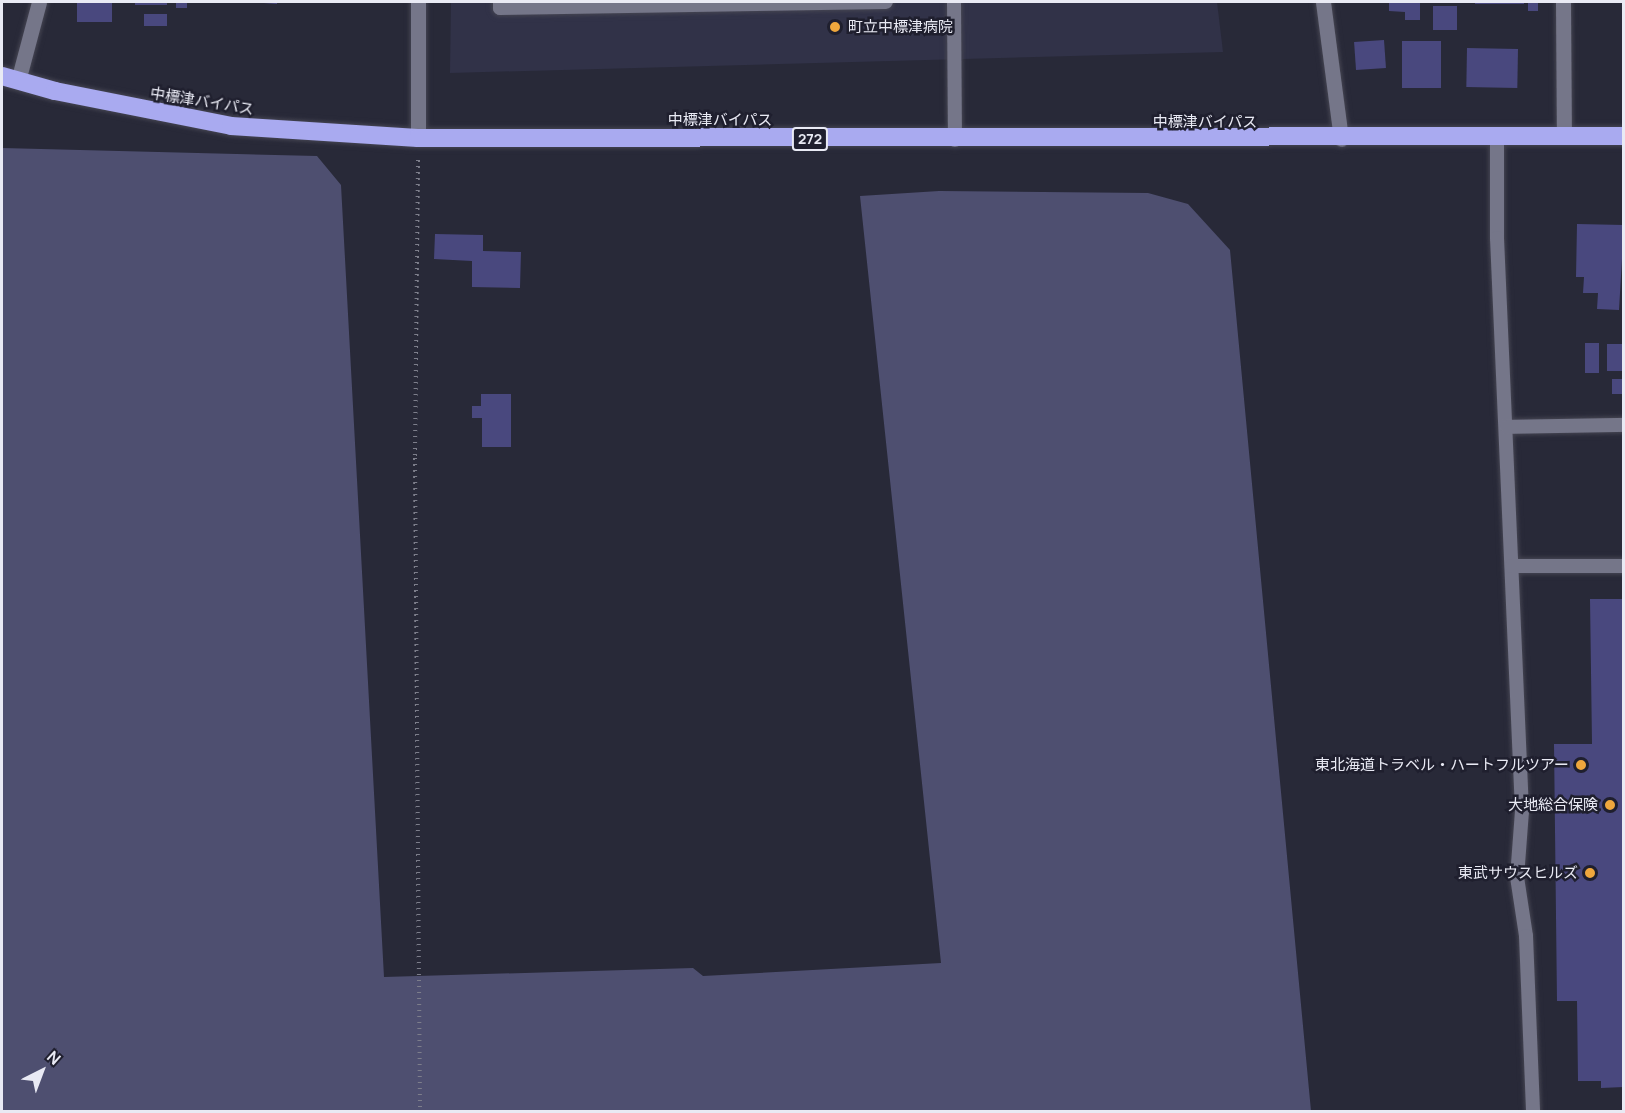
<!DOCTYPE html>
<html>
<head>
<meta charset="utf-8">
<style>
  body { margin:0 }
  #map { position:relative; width:1625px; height:1113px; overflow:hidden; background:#282938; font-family:Manrope,"Noto Sans JP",sans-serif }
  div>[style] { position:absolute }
  .built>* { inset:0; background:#313248 }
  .green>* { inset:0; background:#4e4f70 }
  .building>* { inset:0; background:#49487e; transform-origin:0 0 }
  .path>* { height:4px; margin-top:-2px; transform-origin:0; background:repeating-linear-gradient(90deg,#7d7e8b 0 1.5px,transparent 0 6px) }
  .roads { filter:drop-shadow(0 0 2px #454552) drop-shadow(0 0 2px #454552) }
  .lane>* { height:14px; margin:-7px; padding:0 7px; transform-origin:7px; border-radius:7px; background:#757689 }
  .street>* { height:15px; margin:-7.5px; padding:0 7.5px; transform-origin:7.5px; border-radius:7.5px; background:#757689 }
  .highway>* { height:18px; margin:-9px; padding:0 9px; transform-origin:9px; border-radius:9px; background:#a9aaf0 }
  .dots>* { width:16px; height:16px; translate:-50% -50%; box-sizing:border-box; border:3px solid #1f1f2e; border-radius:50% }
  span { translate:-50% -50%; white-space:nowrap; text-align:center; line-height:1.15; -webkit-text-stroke:5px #1f1f2e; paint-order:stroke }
  .shield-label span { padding:2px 4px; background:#1f1f2e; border:2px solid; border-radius:4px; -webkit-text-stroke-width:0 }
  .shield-label { font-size:14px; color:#e9eaf4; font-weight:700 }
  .poi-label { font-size:15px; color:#e9eaf4 }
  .left { translate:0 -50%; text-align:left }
  .right { translate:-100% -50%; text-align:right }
  .street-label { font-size:15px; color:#e9eaf4 }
  .frame { position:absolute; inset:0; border:3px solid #e9eaf4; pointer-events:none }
  .north { position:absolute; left:12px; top:1041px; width:60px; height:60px; -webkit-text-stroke:4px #1f1f2e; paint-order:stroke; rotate:42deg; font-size:16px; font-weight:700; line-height:24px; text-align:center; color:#e9eaf4 }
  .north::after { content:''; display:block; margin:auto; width:21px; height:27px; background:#e9eaf4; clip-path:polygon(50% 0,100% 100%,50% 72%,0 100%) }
</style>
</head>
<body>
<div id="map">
  <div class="built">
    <div style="clip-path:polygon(451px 2px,1217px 2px,1223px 52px,450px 73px)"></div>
  </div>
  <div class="green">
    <div style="clip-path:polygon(2px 148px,317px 156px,341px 185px,384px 977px,693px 968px,703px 976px,941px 963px,860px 196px,939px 191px,1148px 193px,1188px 204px,1230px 250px,1311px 1111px,2px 1111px)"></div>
  </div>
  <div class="building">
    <div style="left:77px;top:2px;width:35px;height:20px"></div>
    <div style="left:135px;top:2px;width:32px;height:3px"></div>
    <div style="left:176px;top:2px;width:11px;height:6px"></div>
    <div style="clip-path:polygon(251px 2px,277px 2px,277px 4px)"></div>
    <div style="clip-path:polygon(1389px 2px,1420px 2px,1420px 20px,1405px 20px,1405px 12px,1389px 11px)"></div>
    <div style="left:1475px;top:2px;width:49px;height:2px"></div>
    <div style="left:1528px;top:2px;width:10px;height:9px"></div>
    <div style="left:1433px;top:6px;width:24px;height:24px"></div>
    <div style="left:144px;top:14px;width:23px;height:12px"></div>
    <div style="left:1384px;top:40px;width:28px;height:30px;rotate:86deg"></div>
    <div style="left:1402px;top:41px;width:39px;height:47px"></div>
    <div style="left:1467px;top:48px;width:51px;height:39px;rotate:1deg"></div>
    <div style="clip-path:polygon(1577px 224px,1624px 225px,1619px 310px,1597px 309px,1598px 293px,1583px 293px,1584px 277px,1576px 277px)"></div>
    <div style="clip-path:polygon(435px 234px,483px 235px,483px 251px,521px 252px,520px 288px,472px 287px,472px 261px,434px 259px)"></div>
    <div style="left:1585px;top:343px;width:14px;height:30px"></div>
    <div style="left:1607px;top:344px;width:15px;height:27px"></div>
    <div style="left:1612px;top:379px;width:12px;height:15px"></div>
    <div style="clip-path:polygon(481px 394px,511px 394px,511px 447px,482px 447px,482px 418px,472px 418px,472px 406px,481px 406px)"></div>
    <div style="clip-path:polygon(1590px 599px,1624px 599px,1624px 1087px,1601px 1088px,1601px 1081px,1578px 1081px,1577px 1001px,1557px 1001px,1554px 744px,1592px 744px)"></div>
  </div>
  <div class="path">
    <div style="left:418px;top:160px;width:298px;rotate:90.6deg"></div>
    <div style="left:415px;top:458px;width:654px;rotate:89.56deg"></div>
  </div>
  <div class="roads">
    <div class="lane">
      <div style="left:500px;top:2px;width:6px;rotate:90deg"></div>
      <div style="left:500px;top:8px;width:386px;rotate:-0.9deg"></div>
      <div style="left:954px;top:2px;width:138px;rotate:89.6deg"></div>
      <div style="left:1497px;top:135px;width:103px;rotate:90deg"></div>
      <div style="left:1497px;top:238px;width:574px;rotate:87.5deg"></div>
      <div style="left:1522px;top:811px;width:66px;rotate:94.3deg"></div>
      <div style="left:1517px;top:877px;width:60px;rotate:81.3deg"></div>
      <div style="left:1526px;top:936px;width:176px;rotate:87.7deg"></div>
      <div style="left:1507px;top:427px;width:117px;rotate:-1deg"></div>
      <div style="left:1512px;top:566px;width:112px"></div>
    </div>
    <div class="street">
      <div style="left:418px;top:2px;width:136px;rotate:90deg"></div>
      <div style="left:1323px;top:2px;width:138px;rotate:82.5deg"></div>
      <div style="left:1563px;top:2px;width:134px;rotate:89.6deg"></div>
      <div style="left:18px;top:81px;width:82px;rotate:-75.1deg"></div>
    </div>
    <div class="highway">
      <div style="left:2px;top:76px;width:55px;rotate:15.8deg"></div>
      <div style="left:55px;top:91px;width:179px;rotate:11.2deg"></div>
      <div style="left:231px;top:126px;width:187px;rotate:3.7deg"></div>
      <div style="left:418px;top:138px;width:1206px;rotate:-0.1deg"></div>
    </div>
  </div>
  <div class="dots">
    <div style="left:835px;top:27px;background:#efa73d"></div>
    <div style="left:1581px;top:765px;background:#efa73d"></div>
    <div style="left:1610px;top:805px;background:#efa73d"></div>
    <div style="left:1590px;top:873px;background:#efa73d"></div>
  </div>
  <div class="shield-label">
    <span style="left:810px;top:139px">272</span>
  </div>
  <div class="poi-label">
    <span class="left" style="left:848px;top:27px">町立中標津病院</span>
    <span class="right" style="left:1569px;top:765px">東北海道トラベル・ハートフルツアー</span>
    <span class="right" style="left:1598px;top:805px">大地総合保険</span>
    <span class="right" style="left:1578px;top:873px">東武サウスヒルズ</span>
  </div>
  <div class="street-label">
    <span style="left:202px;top:101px;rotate:9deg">中標津バイパス</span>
    <span style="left:720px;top:120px">中標津バイパス</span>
    <span style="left:1205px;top:122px">中標津バイパス</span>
  </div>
  <div class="frame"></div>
  <div class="north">N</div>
</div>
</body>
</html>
